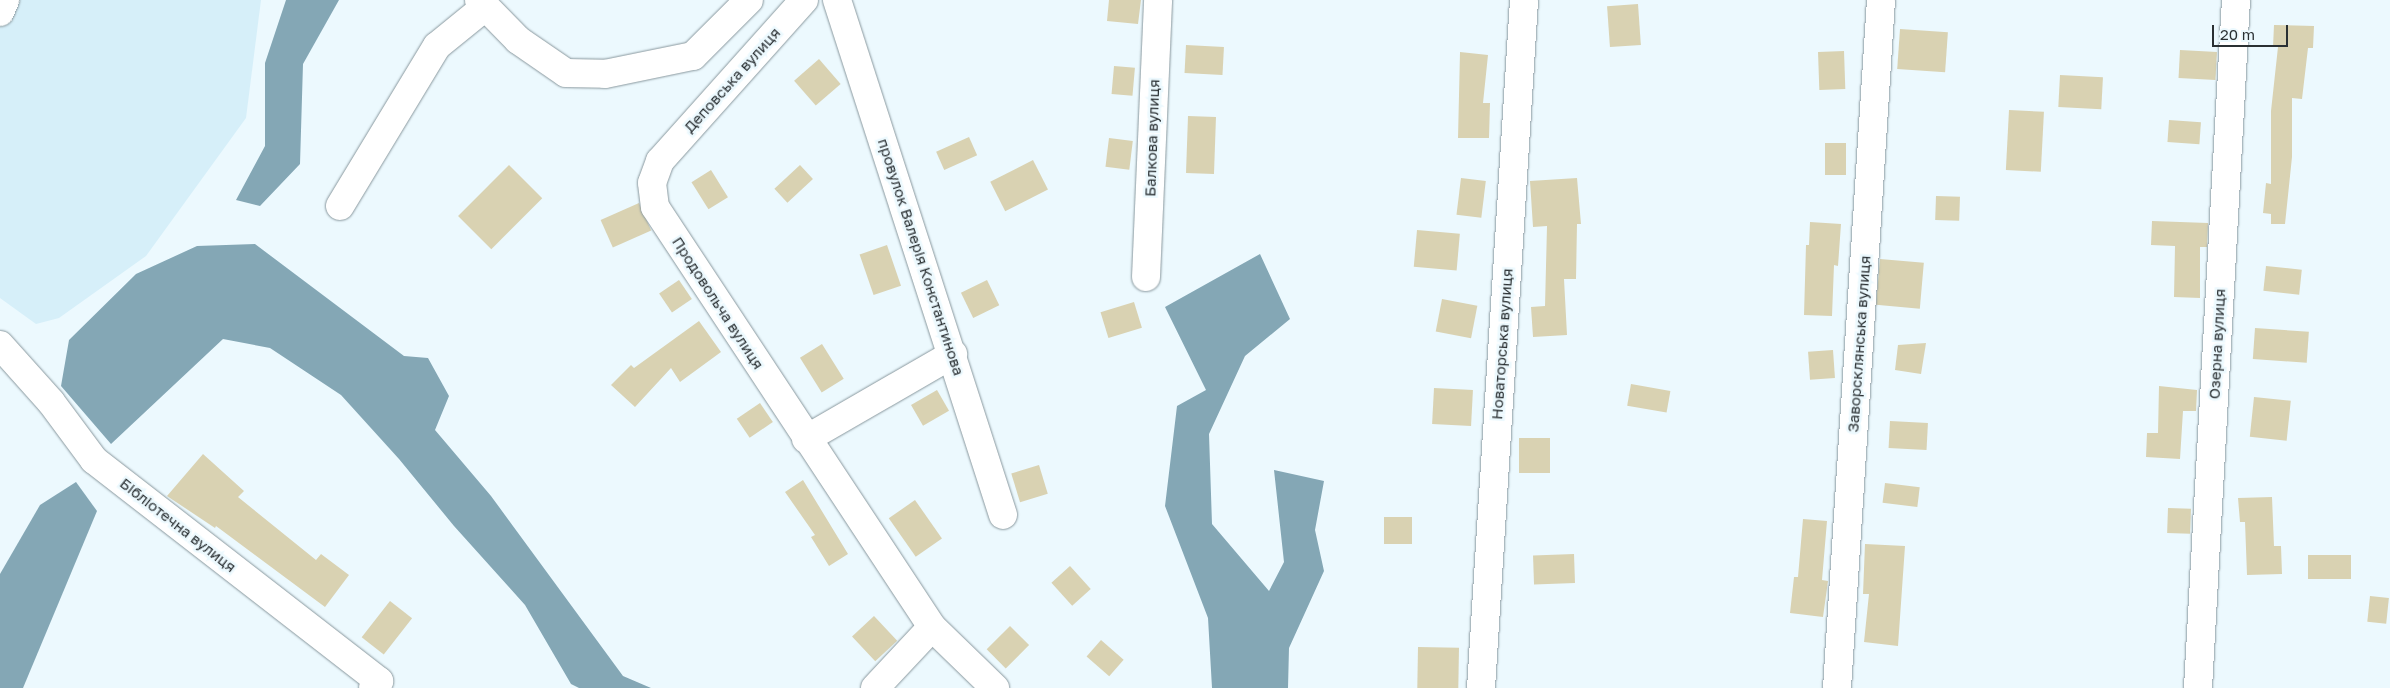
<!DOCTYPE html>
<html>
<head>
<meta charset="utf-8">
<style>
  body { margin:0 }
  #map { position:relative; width:2390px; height:688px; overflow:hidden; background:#ecf9fe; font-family:"Golos Text",sans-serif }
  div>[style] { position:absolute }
  .built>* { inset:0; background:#d6eff9 }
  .water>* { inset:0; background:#84a7b5 }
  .building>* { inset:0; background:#d9d2b2; transform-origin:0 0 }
  .roads { filter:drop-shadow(0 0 1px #89989e) drop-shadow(0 0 1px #89989e) }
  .minor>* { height:28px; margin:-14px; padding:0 14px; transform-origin:14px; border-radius:14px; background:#fff }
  span { translate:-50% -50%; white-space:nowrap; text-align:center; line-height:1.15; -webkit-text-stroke:5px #ecf9fe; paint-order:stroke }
  .street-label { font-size:15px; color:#2a3033 }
  .scale { position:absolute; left:2212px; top:25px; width:76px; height:22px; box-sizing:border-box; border:2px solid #2a3033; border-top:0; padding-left:6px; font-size:15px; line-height:18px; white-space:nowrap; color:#2a3033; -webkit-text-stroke:4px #ecf9fe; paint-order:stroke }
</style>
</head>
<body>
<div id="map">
  <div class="built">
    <div style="clip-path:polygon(0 0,261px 0,246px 118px,146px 256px,59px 318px,36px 324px,0 298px)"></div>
  </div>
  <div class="water">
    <div style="clip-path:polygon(286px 0,339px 0,303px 64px,300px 164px,260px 206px,236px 200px,265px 146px,265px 63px)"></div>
    <div style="clip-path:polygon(255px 244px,404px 356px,428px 358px,449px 396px,435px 430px,491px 496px,623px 676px,651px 688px,579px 688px,571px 684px,525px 605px,454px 526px,399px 459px,341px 395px,270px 348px,223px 339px,111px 444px,61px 386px,69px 340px,136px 274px,197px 246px)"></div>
    <div style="clip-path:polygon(1260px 254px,1290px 319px,1245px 356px,1209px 434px,1212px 524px,1269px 591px,1284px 562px,1274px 470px,1324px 481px,1315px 530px,1324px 571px,1289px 648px,1288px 688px,1212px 688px,1208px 618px,1165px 506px,1177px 406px,1206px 390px,1165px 307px)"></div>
    <div style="clip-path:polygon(76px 482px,97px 511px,23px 688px,0 688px,0 574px,40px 505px)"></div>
  </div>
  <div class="building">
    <div style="clip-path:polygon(1109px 0,1141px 0,1138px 24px,1107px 21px)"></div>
    <div style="left:1638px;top:4px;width:41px;height:31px;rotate:86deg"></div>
    <div style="clip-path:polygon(2274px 25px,2314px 26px,2313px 48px,2308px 48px,2302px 99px,2292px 98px,2292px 157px,2285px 224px,2271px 224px,2271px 214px,2263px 213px,2266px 183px,2271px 184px,2271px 111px,2278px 47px,2273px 47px)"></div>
    <div style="left:1900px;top:29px;width:48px;height:40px;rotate:4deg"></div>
    <div style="left:1186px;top:45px;width:38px;height:28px;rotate:3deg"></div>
    <div style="left:2180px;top:50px;width:37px;height:28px;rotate:3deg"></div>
    <div style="left:1844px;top:51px;width:38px;height:26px;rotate:88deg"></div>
    <div style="clip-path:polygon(1460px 52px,1488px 55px,1483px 103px,1490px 103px,1489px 138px,1458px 138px)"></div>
    <div style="left:819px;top:59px;width:33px;height:33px;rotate:49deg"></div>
    <div style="left:1114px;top:66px;width:21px;height:28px;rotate:5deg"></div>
    <div style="left:2060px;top:75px;width:43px;height:32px;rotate:3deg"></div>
    <div style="left:2009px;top:110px;width:35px;height:60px;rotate:3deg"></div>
    <div style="left:1188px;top:116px;width:28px;height:57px;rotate:2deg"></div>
    <div style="left:2169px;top:120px;width:32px;height:22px;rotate:4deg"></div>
    <div style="left:969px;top:137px;width:20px;height:36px;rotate:66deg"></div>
    <div style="left:1109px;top:138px;width:24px;height:29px;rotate:7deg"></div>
    <div style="left:1825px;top:143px;width:21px;height:32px"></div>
    <div style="left:1033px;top:160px;width:33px;height:48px;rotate:63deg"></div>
    <div style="left:509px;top:165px;width:47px;height:72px;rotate:45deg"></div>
    <div style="left:800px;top:165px;width:19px;height:35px;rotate:47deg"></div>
    <div style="left:711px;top:170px;width:32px;height:23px;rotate:58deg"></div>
    <div style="left:1461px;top:178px;width:25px;height:37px;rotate:7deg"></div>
    <div style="clip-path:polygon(1577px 178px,1581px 224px,1577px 224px,1576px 279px,1564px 279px,1567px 335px,1533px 337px,1531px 307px,1545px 306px,1547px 226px,1533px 227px,1530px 181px)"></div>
    <div style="left:1936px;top:196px;width:24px;height:24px;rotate:2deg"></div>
    <div style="left:639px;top:203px;width:30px;height:42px;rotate:66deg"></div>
    <div style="clip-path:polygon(2152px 221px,2208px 223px,2207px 247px,2200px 247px,2200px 298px,2174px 297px,2175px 246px,2151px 245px)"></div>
    <div style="clip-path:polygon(1810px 222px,1841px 224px,1838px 266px,1834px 265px,1832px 316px,1804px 315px,1806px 245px,1809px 245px)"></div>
    <div style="left:1417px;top:230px;width:43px;height:37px;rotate:5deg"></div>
    <div style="left:887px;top:245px;width:43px;height:29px;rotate:71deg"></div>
    <div style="left:1880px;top:259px;width:44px;height:46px;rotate:5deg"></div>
    <div style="left:2266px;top:266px;width:36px;height:25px;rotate:6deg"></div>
    <div style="left:679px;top:280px;width:23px;height:24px;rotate:56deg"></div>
    <div style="left:987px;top:280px;width:28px;height:29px;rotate:64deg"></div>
    <div style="left:1442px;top:299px;width:36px;height:33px;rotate:11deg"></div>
    <div style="left:1134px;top:302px;width:27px;height:35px;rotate:73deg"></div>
    <div style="clip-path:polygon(699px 321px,721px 352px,680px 382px,671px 368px,635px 407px,611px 385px,631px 365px,634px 368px)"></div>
    <div style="left:2255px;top:328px;width:54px;height:31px;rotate:4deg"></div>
    <div style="clip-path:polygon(1926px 343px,1921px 374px,1895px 370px,1898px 345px)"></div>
    <div style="left:822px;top:344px;width:41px;height:26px;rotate:58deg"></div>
    <div style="left:1833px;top:350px;width:28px;height:25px;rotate:86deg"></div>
    <div style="left:1631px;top:384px;width:40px;height:22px;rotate:10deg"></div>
    <div style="clip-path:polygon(2159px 386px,2197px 390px,2196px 411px,2183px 411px,2180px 459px,2146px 457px,2147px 433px,2158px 433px)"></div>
    <div style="left:1434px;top:388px;width:39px;height:36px;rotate:3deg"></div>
    <div style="left:937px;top:390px;width:24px;height:30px;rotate:60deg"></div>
    <div style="left:2254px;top:397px;width:37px;height:40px;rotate:6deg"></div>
    <div style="left:760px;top:403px;width:23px;height:28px;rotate:56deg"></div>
    <div style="left:1890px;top:421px;width:38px;height:27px;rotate:3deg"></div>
    <div style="left:1519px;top:438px;width:31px;height:35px"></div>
    <div style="clip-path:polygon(203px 454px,244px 491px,238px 497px,316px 560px,321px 554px,349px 575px,325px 607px,216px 526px,215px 528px,167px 496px)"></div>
    <div style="left:1039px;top:465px;width:30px;height:29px;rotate:73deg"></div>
    <div style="clip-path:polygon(803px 480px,848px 554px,829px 566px,811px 537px,815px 535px,785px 492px)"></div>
    <div style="left:1885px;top:483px;width:35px;height:20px;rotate:7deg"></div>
    <div style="clip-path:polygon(2272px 497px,2274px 546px,2281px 546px,2282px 574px,2247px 575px,2245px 522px,2240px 522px,2238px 498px)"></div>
    <div style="left:915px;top:500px;width:47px;height:32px;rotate:55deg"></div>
    <div style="left:2168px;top:508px;width:23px;height:25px;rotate:2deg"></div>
    <div style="left:1384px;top:517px;width:28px;height:27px"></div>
    <div style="clip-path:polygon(1803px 519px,1827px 521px,1822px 580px,1828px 581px,1823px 617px,1790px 613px,1794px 577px,1798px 577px)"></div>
    <div style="clip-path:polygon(1865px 544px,1905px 546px,1898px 646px,1864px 642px,1869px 594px,1863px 594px)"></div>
    <div style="left:1574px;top:554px;width:29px;height:41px;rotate:88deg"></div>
    <div style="left:2308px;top:555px;width:43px;height:24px"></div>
    <div style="left:1070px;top:566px;width:31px;height:25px;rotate:48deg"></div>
    <div style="left:2370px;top:596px;width:19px;height:26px;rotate:6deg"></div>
    <div style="left:390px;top:601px;width:28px;height:46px;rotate:38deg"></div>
    <div style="left:874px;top:616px;width:34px;height:30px;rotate:47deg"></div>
    <div style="left:1010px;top:626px;width:27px;height:33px;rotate:45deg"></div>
    <div style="left:1101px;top:640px;width:30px;height:22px;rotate:41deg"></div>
    <div style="left:1418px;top:647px;width:41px;height:41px;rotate:1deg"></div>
  </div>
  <div class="roads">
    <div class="minor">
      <div style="left:479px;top:0;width:56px;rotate:45.7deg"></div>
      <div style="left:518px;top:40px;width:58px;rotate:34.5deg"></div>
      <div style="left:566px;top:73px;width:39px;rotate:1deg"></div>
      <div style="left:605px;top:74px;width:90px;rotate:-11.6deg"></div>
      <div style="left:693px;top:56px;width:79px;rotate:-45deg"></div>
      <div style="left:804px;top:0;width:216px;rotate:131.8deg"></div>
      <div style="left:660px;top:161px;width:23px;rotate:110deg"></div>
      <div style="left:652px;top:183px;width:24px;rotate:83deg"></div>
      <div style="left:655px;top:207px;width:503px;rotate:56.59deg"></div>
      <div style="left:932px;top:627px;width:88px;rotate:44.1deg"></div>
      <div style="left:837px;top:0;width:541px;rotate:72.13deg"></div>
      <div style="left:0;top:12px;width:13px;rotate:-67deg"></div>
      <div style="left:340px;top:206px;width:187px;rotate:-58.8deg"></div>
      <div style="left:437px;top:46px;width:62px;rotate:-39.1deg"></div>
      <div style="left:1146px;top:277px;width:277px;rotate:-87.5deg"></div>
      <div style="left:0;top:345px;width:76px;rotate:48.2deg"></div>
      <div style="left:51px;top:402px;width:72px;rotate:53.4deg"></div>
      <div style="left:94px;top:460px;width:361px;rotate:37.8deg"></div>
      <div style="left:379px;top:681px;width:9px;rotate:131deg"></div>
      <div style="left:806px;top:439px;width:170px;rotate:-30deg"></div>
      <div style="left:875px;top:688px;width:83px;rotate:-46.9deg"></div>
      <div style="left:1481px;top:688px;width:689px;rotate:-86.42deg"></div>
      <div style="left:1837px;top:688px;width:689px;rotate:-86.34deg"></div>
      <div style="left:2198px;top:688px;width:689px;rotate:-86.84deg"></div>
    </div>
  </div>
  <div class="street-label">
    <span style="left:732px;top:80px;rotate:-48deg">Деповська вулиця</span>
    <span style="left:1152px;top:138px;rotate:-88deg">Балкова вулиця</span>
    <span style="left:921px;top:257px;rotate:72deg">провулок Валерія Константинова</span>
    <span style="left:718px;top:303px;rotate:57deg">Продовольча вулиця</span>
    <span style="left:1502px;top:344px;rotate:-86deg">Новаторська вулиця</span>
    <span style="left:1859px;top:344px;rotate:-86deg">Заворсклянська вулиця</span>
    <span style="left:2217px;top:344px;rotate:-87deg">Озерна вулиця</span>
    <span style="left:178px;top:525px;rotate:38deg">Бібліотечна вулиця</span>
  </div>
  <div class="scale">20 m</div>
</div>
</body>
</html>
